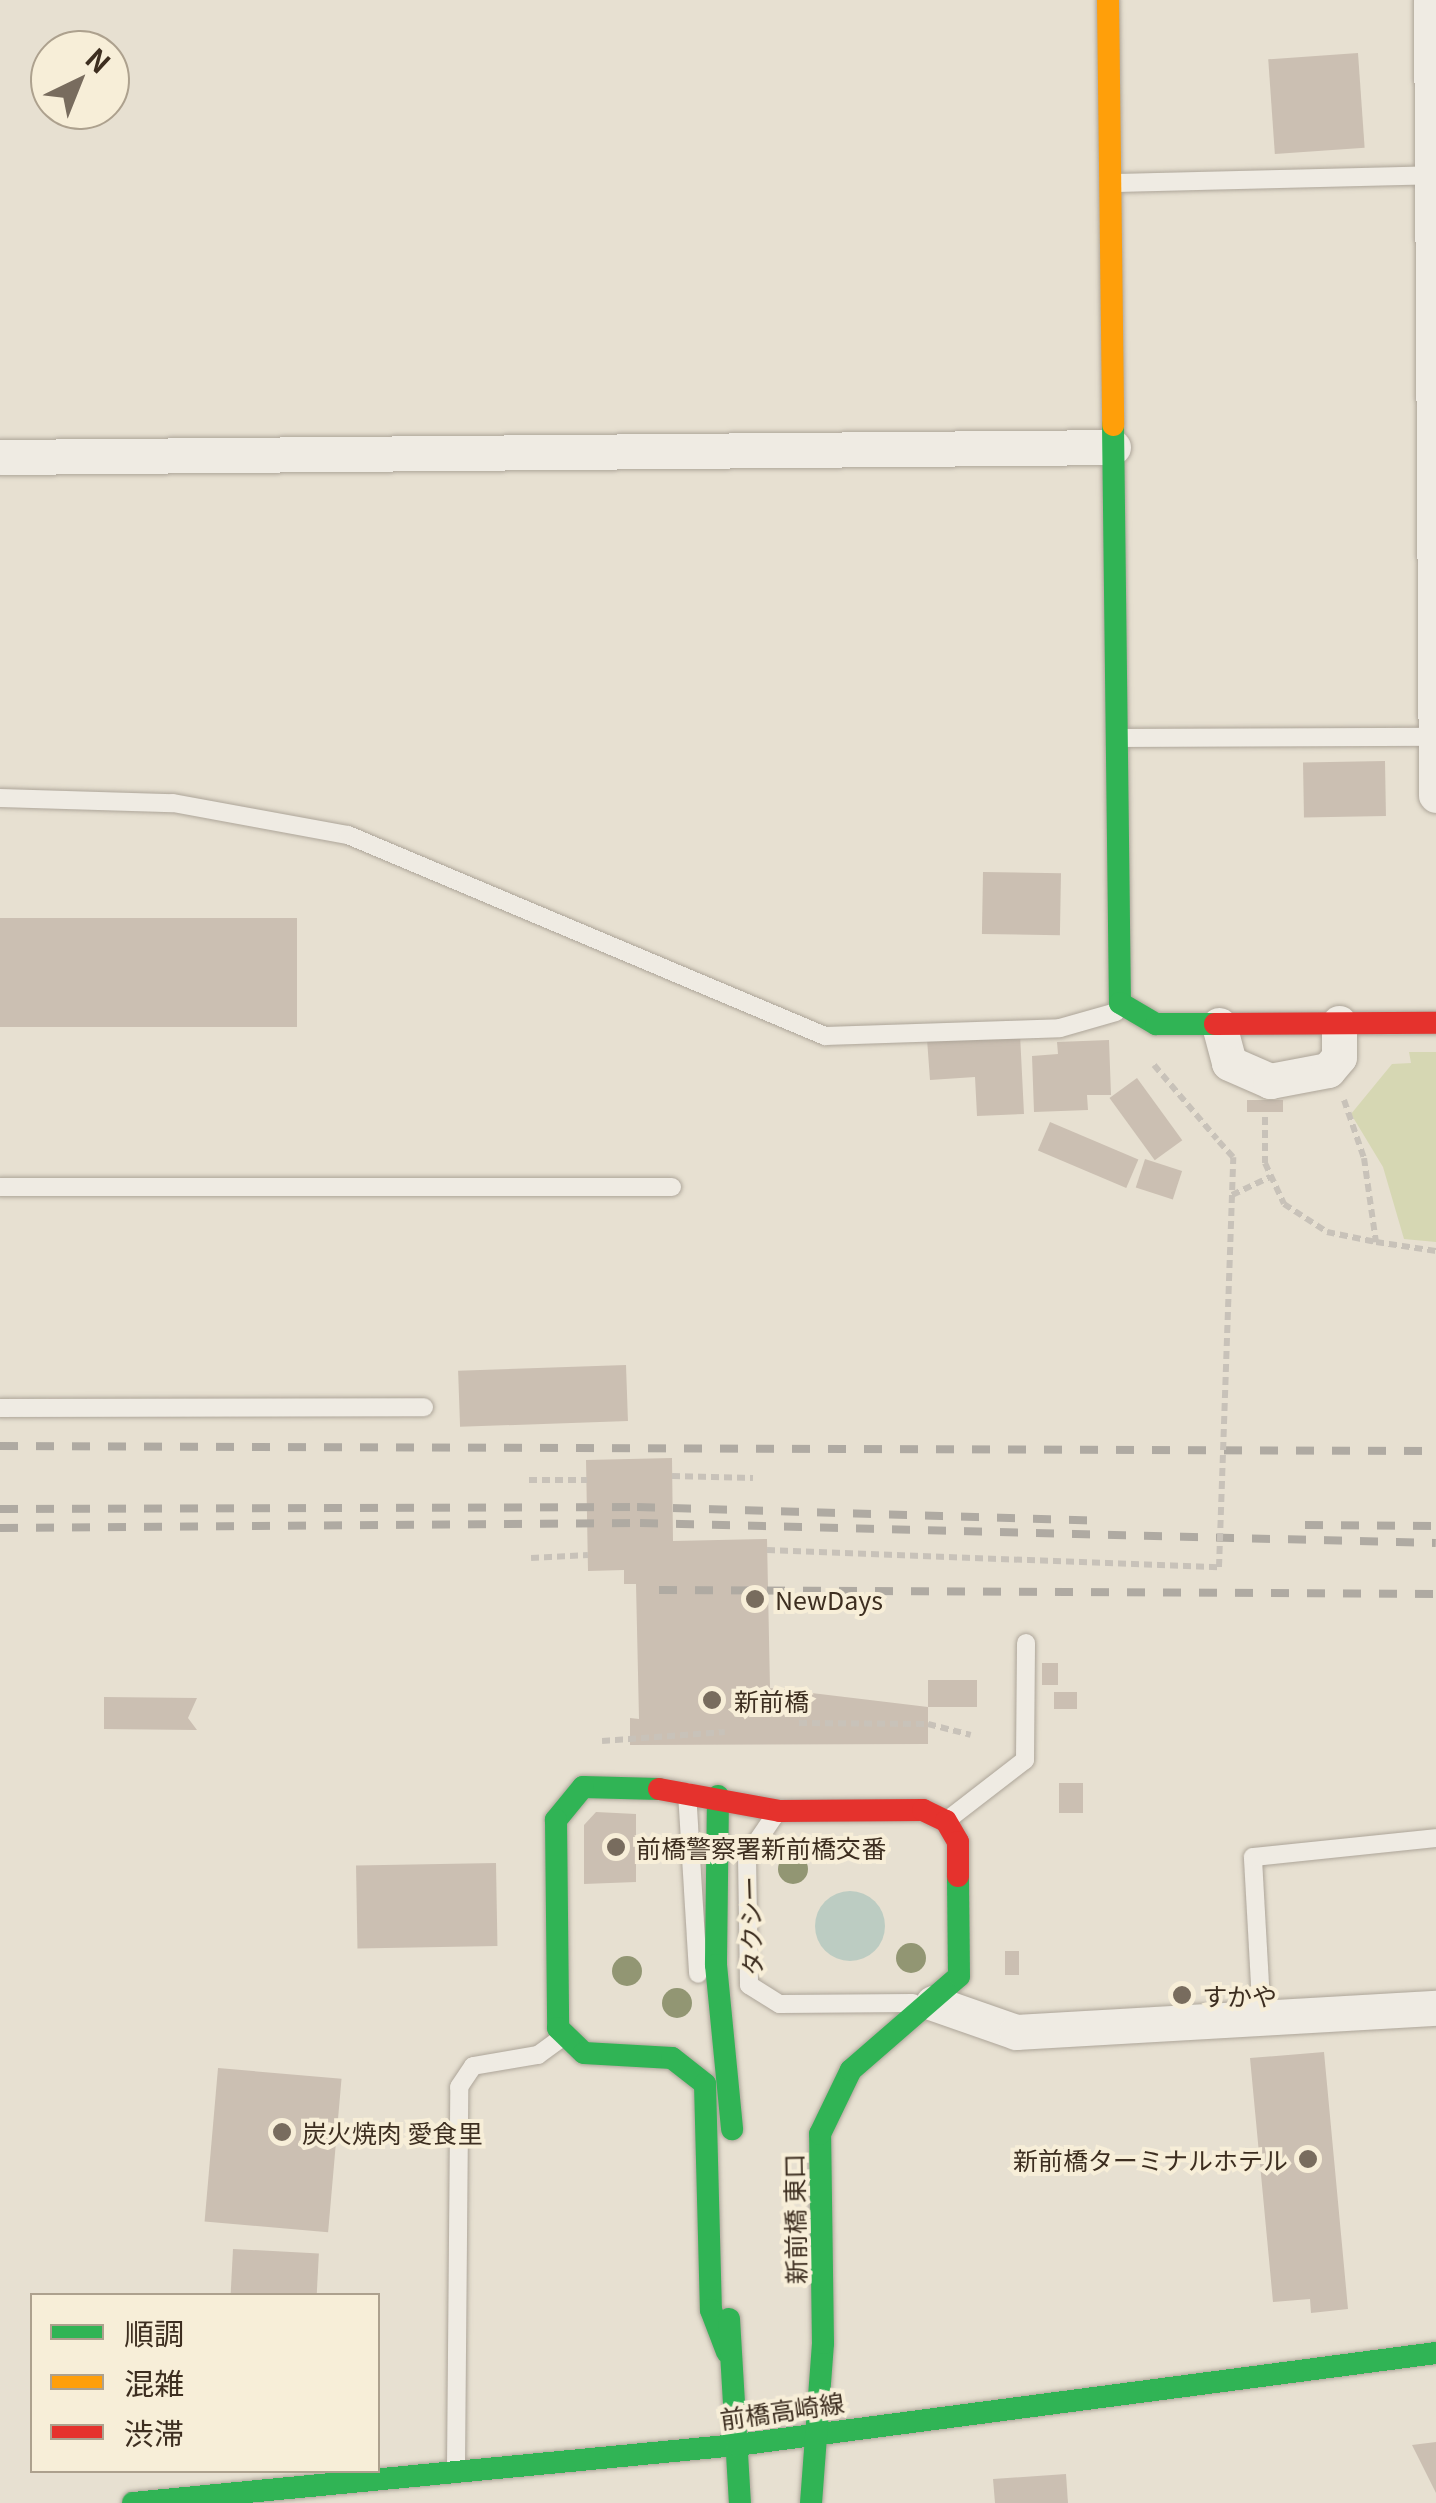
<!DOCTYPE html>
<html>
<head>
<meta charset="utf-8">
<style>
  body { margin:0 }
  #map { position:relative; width:1436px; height:2503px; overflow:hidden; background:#e7e0d1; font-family:Georgia,"Noto Sans JP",serif }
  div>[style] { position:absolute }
  .green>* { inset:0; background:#d6d7b3 }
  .water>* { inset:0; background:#bcccc2 }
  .round { border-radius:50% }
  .building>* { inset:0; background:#cbbfb2; transform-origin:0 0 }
  .path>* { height:6px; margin-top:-3px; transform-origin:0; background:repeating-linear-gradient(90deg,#c8c2b9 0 8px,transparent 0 13px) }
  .roads { filter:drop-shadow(0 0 2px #ada599) drop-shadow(0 0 2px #ada599) }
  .lane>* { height:18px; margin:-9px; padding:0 9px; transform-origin:9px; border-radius:9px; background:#efebe3 }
  .street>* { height:35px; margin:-17.5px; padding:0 17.5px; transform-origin:17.5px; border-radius:17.5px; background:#efebe3 }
  .fast>* { height:22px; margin:-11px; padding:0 11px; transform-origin:11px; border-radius:11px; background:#30b455 }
  .slow>* { height:22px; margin:-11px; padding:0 11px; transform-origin:11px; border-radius:11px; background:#ff9f0a }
  .jam>* { height:22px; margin:-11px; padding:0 11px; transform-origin:11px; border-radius:11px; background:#e5322d }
  .rail>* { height:8px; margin-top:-4px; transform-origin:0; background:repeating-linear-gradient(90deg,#afaaa2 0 18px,transparent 0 36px) }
  .path-bridge>* { height:6px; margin-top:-3px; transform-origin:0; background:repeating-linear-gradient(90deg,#c8c2b9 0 8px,transparent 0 13px) }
  .trees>* { width:30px; height:30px; margin:-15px; border-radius:50%; background:#929673 }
  .dots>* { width:28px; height:28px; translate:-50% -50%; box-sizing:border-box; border:5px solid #f7eed8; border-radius:50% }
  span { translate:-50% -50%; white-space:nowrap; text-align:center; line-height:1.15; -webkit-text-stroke:8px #f7eed8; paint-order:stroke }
  .poi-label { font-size:25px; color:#3d2e20 }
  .left { translate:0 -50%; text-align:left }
  .right { translate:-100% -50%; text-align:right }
  .street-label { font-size:25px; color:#3d2e20 }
  .legend { position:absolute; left:30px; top:2293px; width:350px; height:180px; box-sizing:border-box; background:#f7eed8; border:2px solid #ada18e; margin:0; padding:12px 18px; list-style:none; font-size:30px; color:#3d2e20 }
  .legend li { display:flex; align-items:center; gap:20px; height:50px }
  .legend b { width:50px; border:2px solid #ada18e }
  .north { position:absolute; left:30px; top:30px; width:100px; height:100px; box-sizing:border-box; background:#f7eed8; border:2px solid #ada18e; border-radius:50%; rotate:43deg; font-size:28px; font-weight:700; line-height:40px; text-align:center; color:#3d2e20 }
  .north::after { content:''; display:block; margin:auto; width:35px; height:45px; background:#786c5e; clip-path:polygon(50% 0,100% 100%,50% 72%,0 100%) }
</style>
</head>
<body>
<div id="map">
  <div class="green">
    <div style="clip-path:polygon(1409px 1052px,1436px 1052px,1436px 1242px,1404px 1239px,1383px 1167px,1351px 1114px,1392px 1064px,1411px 1063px)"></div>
  </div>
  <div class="water">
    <div class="round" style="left:815px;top:1891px;width:70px;height:70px"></div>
  </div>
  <div class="building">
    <div style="left:1358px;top:53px;width:95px;height:90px;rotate:86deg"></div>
    <div style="left:1385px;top:761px;width:55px;height:82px;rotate:89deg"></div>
    <div style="left:983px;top:872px;width:78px;height:62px;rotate:1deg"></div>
    <div style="left:0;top:918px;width:297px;height:109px"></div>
    <div style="clip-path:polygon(1020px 1034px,1024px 1114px,977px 1116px,975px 1077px,930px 1080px,927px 1039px)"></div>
    <div style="clip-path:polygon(1109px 1040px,1111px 1095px,1087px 1095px,1088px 1110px,1034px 1112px,1032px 1056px,1058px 1054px,1057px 1042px)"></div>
    <div style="left:1137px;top:1078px;width:77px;height:34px;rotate:54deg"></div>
    <div style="left:1247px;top:1100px;width:36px;height:12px"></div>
    <div style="left:1050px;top:1122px;width:96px;height:31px;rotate:23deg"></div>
    <div style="left:1145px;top:1159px;width:39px;height:30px;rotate:18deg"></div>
    <div style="left:626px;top:1365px;width:56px;height:168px;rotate:88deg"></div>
    <div style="clip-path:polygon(672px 1458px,673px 1541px,767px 1539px,770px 1688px,928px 1707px,928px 1744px,630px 1745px,630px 1718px,639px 1719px,636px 1584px,624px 1584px,624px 1570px,588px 1571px,586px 1460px)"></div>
    <div style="left:1042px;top:1663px;width:16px;height:22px"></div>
    <div style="left:928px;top:1680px;width:49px;height:27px"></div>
    <div style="left:1054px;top:1692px;width:23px;height:17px"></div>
    <div style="clip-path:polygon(104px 1697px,197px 1698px,188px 1718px,197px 1730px,104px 1729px)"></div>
    <div style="left:1059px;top:1783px;width:24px;height:30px"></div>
    <div style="clip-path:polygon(596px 1812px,636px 1814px,636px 1882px,584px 1884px,584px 1825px)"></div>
    <div style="left:496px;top:1863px;width:83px;height:140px;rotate:89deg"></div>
    <div style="left:1005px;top:1951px;width:14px;height:24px"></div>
    <div style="clip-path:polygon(1324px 2052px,1348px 2309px,1311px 2313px,1310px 2299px,1273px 2302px,1250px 2058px)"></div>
    <div style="left:218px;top:2068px;width:124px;height:154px;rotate:5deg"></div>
    <div style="left:233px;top:2249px;width:86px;height:47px;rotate:3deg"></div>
    <div style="clip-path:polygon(1436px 2442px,1436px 2493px,1412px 2445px)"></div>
    <div style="clip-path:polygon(1066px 2474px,1068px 2503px,995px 2503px,993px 2479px)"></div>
  </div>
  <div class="path">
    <div style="left:1154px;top:1065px;width:97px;rotate:49.6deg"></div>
    <div style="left:1344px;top:1100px;width:61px;rotate:71deg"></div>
    <div style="left:1364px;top:1158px;width:85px;rotate:81.9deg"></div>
    <div style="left:1376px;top:1242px;width:61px;rotate:8.5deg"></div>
    <div style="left:1265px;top:1117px;width:46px;rotate:90deg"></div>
    <div style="left:1265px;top:1163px;width:45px;rotate:65.1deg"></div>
    <div style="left:1284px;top:1204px;width:51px;rotate:33.1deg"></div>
    <div style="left:1327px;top:1232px;width:50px;rotate:11.5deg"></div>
    <div style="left:1232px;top:1195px;width:42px;rotate:-25.3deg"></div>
    <div style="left:672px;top:1476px;width:81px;rotate:1.4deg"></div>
    <div style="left:529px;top:1480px;width:58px"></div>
    <div style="left:531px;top:1558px;width:57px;rotate:-3deg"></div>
    <div style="left:799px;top:1723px;width:129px;rotate:0.4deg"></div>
    <div style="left:928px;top:1724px;width:44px;rotate:14.3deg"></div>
    <div style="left:602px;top:1741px;width:123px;rotate:-4.2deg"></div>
  </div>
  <div class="roads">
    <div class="lane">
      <div style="left:1115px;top:183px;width:319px;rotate:-1.4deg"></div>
      <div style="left:1121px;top:738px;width:315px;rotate:-0.2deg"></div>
      <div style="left:0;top:798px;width:173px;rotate:1.7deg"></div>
      <div style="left:173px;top:803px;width:178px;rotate:10.4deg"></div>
      <div style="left:348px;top:835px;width:518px;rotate:22.85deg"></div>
      <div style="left:825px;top:1036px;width:235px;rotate:-1.9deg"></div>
      <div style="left:1060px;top:1028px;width:58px;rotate:-15.9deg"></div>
      <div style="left:0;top:1187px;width:672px"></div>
      <div style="left:0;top:1408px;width:424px;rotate:-0.1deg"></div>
      <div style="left:687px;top:1792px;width:182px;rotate:86.5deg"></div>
      <div style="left:775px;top:1815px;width:50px;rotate:124.3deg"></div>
      <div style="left:747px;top:1856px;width:129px;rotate:89.1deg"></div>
      <div style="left:749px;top:1985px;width:36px;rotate:32deg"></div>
      <div style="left:780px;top:2004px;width:133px;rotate:-0.4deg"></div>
      <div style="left:946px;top:1821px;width:100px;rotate:-37.7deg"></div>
      <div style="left:1025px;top:1760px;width:117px;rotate:-89.5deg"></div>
      <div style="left:1262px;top:2020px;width:163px;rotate:-93.2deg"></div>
      <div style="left:1253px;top:1857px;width:184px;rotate:-5.9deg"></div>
      <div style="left:456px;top:2467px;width:380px;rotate:-89.5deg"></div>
      <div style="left:459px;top:2087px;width:25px;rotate:-56deg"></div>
      <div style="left:473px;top:2066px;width:66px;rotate:-9.6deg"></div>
      <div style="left:538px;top:2055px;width:31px;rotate:-36deg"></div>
    </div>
    <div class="street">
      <div style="left:1431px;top:0;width:795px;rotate:89.64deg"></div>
      <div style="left:0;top:457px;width:1113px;rotate:-0.51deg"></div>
      <div style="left:1219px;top:1025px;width:39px;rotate:75deg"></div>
      <div style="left:1229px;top:1063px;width:45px;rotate:23.7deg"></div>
      <div style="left:1270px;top:1081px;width:59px;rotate:-10.7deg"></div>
      <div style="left:1328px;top:1070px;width:17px;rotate:-50deg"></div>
      <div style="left:1339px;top:1057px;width:34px;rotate:-90deg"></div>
      <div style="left:933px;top:2003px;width:88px;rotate:19.3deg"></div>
      <div style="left:1016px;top:2032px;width:421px;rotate:-3.3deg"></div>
    </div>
    <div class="fast">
      <div style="left:1113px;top:425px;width:578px;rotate:89.31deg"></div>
      <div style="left:1120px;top:1003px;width:42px;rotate:30.3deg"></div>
      <div style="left:1156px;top:1024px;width:59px"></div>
      <div style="left:659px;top:1789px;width:76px;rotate:-178.5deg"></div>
      <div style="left:583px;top:1787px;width:43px;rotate:129.3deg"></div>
      <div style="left:556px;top:1820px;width:208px;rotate:89.4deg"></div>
      <div style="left:558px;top:2028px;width:36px;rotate:44deg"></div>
      <div style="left:584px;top:2053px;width:88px;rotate:3.3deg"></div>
      <div style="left:672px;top:2058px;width:42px;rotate:38.2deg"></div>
      <div style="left:705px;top:2084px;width:226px;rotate:88.5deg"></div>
      <div style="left:711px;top:2310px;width:45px;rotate:69.1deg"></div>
      <div style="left:718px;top:1796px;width:169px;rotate:90.7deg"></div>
      <div style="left:716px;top:1965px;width:165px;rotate:84.4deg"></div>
      <div style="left:729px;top:2319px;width:184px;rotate:86.6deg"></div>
      <div style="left:133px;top:2503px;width:607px;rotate:-5.49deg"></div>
      <div style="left:737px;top:2445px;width:705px;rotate:-7.5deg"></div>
      <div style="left:811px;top:2503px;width:160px;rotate:-85.7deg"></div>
      <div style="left:823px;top:2343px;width:209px;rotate:-90.8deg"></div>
      <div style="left:820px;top:2134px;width:71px;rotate:-64.2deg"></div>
      <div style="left:851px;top:2070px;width:143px;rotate:-41deg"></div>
      <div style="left:959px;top:1976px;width:100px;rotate:-90.6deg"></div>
    </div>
    <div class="slow">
      <div style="left:1108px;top:0;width:425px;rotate:89.3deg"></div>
    </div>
    <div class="jam">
      <div style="left:1215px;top:1024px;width:221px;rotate:-0.3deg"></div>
      <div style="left:659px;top:1789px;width:123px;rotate:10.3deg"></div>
      <div style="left:780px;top:1811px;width:143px;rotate:-0.4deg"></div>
      <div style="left:923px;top:1810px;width:25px;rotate:26deg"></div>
      <div style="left:946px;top:1821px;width:24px;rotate:60deg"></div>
      <div style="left:958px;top:1842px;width:34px;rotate:90deg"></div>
    </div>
  </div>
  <div class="rail">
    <div style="left:0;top:1446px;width:1436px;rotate:0.2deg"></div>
    <div style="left:0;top:1509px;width:637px;rotate:-0.18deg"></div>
    <div style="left:637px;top:1507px;width:463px;rotate:1.7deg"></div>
    <div style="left:1305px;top:1525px;width:131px;rotate:0.4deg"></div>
    <div style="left:0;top:1528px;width:640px;rotate:-0.45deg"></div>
    <div style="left:640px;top:1523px;width:796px;rotate:1.44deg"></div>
    <div style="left:659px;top:1590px;width:777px;rotate:0.29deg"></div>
  </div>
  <div class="path-bridge">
    <div style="left:767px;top:1550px;width:452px;rotate:2.2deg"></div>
    <div style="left:1219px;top:1567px;width:410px;rotate:-88deg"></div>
    <div style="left:1233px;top:1157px;width:24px;rotate:-132deg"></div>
  </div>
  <div class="trees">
    <div style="left:793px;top:1869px"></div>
    <div style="left:911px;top:1958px"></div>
    <div style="left:627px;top:1971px"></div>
    <div style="left:677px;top:2003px"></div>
  </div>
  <div class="dots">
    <div style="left:755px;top:1599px;background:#786c5e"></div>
    <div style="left:712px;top:1700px;background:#786c5e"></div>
    <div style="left:616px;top:1847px;background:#786c5e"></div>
    <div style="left:1182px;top:1995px;background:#786c5e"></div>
    <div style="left:282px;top:2132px;background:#786c5e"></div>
    <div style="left:1308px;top:2159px;background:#786c5e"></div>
  </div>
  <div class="poi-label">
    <span class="left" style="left:775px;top:1599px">NewDays</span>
    <span class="left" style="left:734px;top:1700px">新前橋</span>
    <span class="left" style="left:636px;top:1847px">前橋警察署新前橋交番</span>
    <span class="left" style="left:1202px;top:1995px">すかや</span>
    <span class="left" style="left:302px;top:2132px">炭火焼肉 愛食里</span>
    <span class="right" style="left:1288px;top:2159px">新前橋ターミナルホテル</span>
  </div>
  <div class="street-label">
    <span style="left:750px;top:1926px;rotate:-92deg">タクシー</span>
    <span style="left:794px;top:2219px;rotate:-91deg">新前橋 東口</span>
    <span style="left:782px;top:2410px;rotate:-8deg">前橋高崎線</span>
  </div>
  <ul class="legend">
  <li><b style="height:12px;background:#30b455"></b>順調</li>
  <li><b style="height:12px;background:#ff9f0a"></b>混雑</li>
  <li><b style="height:12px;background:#e5322d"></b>渋滞</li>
  </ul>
  <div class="north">N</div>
</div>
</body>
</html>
